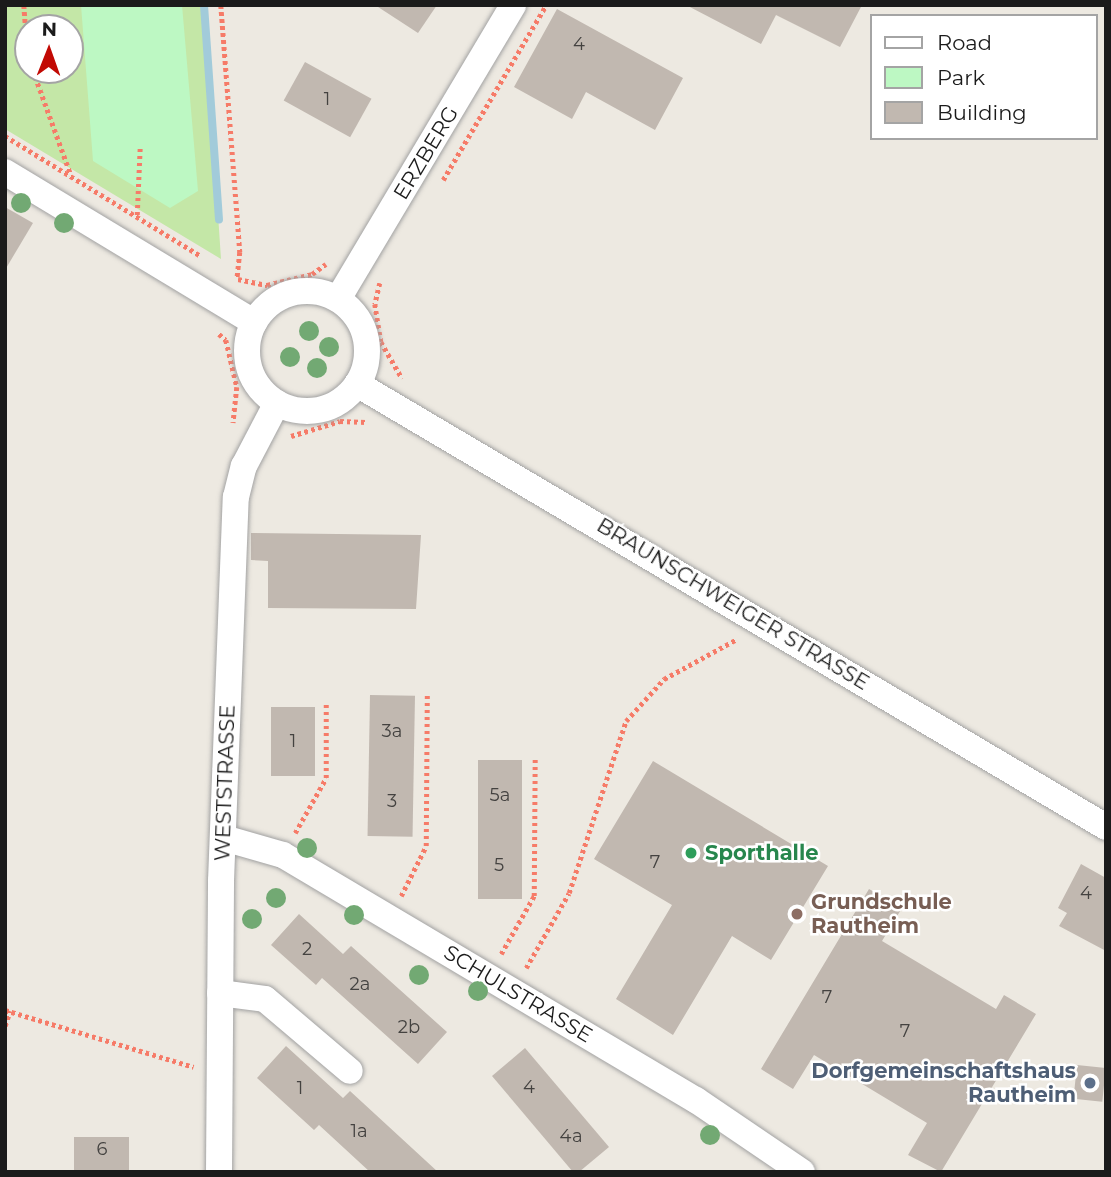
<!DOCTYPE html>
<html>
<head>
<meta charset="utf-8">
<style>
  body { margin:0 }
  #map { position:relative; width:1111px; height:1177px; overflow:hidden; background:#ede9e1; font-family:Montserrat,sans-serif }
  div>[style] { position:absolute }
  .grass>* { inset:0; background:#c4e7a7 }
  .park>* { inset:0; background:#bdf8c3 }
  .stream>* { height:8px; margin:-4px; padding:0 4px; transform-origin:4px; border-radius:4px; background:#a2cbda }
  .building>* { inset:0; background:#c1b8b0; transform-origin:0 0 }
  .path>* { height:4.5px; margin-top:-2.25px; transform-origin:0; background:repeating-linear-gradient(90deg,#f67b68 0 3.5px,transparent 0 7px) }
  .roads { filter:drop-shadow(0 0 2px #a2a2a2) drop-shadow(0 0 2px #a2a2a2) }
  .minor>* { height:26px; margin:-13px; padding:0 13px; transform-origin:13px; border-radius:13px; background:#fff }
  .minor>.ring { margin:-13px; padding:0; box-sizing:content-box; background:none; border:26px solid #fff; border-radius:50% }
  .trees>* { width:20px; height:20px; margin:-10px; border-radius:50%; background:#72a973 }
  .dots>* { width:19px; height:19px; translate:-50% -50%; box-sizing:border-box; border:4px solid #fff; border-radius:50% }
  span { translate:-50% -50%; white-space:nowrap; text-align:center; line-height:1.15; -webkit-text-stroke:5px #fff; paint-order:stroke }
  .number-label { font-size:18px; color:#444240 }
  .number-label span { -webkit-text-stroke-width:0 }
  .street-label { font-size:21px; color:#1b1b1b }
  .leisure-label { font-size:21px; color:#27864d; font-weight:700 }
  .left { translate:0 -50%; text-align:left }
  .education-label { font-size:21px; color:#785e54; font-weight:700 }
  .service-label { font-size:21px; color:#4e5e75; font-weight:700 }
  .right { translate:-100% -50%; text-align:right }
  .frame { position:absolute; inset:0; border:7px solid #1b1b1b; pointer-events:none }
  .legend { position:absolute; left:870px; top:14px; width:228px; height:126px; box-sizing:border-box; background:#fff; border:2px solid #a4a4a4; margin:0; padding:9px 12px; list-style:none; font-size:21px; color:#1b1b1b }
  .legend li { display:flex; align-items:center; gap:14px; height:35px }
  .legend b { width:35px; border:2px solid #a4a4a4 }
  .north { position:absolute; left:14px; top:14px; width:70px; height:70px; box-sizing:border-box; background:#fff; border:2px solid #a4a4a4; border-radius:50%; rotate:1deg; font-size:19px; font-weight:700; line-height:28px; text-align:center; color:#1b1b1b }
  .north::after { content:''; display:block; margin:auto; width:24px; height:32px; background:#c20a04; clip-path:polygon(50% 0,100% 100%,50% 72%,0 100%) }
</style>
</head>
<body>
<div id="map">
  <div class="grass">
    <div style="clip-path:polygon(evenodd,5px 5px,204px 5px,221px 259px,5px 129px,5px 5px,28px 28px,70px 28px,70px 70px,28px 70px,28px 28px)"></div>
  </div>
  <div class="park">
    <div style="clip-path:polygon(81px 5px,182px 5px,198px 191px,170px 208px,93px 161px)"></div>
  </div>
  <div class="stream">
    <div style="left:204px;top:5px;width:215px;rotate:86deg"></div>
  </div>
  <div class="building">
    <div style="clip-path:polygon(375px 5px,437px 5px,418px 33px)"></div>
    <div style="clip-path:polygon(686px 5px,862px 5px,840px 47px,776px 15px,761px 44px)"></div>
    <div style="clip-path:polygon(557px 9px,683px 78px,655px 130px,586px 92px,572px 119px,514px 87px)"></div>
    <div style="left:305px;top:62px;width:76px;height:44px;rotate:29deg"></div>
    <div style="clip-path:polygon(5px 207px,33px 223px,5px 270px)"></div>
    <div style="clip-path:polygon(251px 533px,421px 535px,416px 609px,268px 608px,268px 561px,251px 560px)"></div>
    <div style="left:370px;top:695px;width:45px;height:141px;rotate:1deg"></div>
    <div style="left:271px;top:707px;width:44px;height:69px"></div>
    <div style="left:478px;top:760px;width:44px;height:139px"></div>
    <div style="clip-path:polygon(653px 761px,828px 866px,771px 960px,732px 936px,673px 1035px,616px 999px,672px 905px,594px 859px)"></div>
    <div style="clip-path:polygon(1081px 864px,1106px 878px,1106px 951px,1059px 926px,1067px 913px,1058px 908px)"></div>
    <div style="clip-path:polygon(869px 889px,902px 908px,882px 941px,996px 1009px,1004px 995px,1036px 1014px,941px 1172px,908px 1155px,927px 1123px,814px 1055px,793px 1089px,761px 1069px)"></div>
    <div style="clip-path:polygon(299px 914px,343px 954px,351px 946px,447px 1032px,418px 1064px,322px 978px,316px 985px,271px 945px)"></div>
    <div style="clip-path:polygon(286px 1046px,343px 1098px,350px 1091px,438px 1172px,370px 1172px,319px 1125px,314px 1130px,257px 1078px)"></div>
    <div style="clip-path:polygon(525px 1048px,609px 1147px,579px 1172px,573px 1172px,492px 1076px)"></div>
    <div style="left:1077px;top:1065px;width:29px;height:34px;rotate:6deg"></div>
    <div style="left:74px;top:1137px;width:55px;height:35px"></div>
  </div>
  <div class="path">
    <div style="left:24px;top:5px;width:52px;rotate:85.6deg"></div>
    <div style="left:221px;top:5px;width:248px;rotate:85.6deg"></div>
    <div style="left:240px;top:252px;width:27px;rotate:96deg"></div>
    <div style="left:33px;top:70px;width:112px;rotate:70.1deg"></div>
    <div style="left:5px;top:136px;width:230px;rotate:31.5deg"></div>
    <div style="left:443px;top:180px;width:203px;rotate:-59.5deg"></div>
    <div style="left:137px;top:215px;width:68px;rotate:-87.5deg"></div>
    <div style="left:238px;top:279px;width:30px;rotate:12deg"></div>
    <div style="left:267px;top:285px;width:46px;rotate:-13.7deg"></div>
    <div style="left:312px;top:274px;width:17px;rotate:-36deg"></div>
    <div style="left:380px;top:283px;width:22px;rotate:103deg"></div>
    <div style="left:375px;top:304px;width:38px;rotate:81deg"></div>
    <div style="left:381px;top:342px;width:42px;rotate:59.7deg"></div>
    <div style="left:219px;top:334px;width:9px;rotate:41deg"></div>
    <div style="left:226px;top:340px;width:48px;rotate:76.8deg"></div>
    <div style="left:237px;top:387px;width:36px;rotate:96deg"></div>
    <div style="left:291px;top:436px;width:51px;rotate:-17deg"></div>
    <div style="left:340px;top:421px;width:26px;rotate:2deg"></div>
    <div style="left:295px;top:833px;width:63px;rotate:-60.6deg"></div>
    <div style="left:326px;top:778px;width:74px;rotate:-90deg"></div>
    <div style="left:401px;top:896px;width:56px;rotate:-63.4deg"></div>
    <div style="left:426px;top:846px;width:154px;rotate:-89.6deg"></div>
    <div style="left:501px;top:954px;width:67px;rotate:-60.4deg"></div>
    <div style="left:534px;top:896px;width:139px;rotate:-89.6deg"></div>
    <div style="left:526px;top:968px;width:86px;rotate:-60.2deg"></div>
    <div style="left:569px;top:893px;width:181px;rotate:-71.7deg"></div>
    <div style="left:626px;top:721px;width:57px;rotate:-47.9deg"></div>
    <div style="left:664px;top:679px;width:83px;rotate:-28.7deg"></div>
    <div style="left:5px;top:1010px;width:197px;rotate:16.8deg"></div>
    <div style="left:5px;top:1026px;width:16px;rotate:-72deg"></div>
  </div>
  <div class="roads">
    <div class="minor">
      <div style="left:5px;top:172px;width:291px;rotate:31.1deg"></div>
      <div class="ring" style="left:247px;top:291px;width:94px;height:94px"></div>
      <div style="left:338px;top:299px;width:342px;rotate:-59.2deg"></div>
      <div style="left:357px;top:384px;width:870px;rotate:30.6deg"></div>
      <div style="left:224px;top:838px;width:61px;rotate:16.1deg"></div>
      <div style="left:283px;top:855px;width:480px;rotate:30.7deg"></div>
      <div style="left:696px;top:1100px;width:128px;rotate:34.2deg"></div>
      <div style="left:220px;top:993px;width:45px;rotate:7.6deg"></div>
      <div style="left:265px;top:999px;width:111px;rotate:40.3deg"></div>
      <div style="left:219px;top:1172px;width:291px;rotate:-89.6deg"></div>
      <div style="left:221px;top:881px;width:384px;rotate:-87.8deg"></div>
      <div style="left:236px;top:497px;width:32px;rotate:-76deg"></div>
      <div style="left:244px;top:466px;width:71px;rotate:-62.4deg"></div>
    </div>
  </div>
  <div class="trees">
    <div style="left:21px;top:203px"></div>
    <div style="left:64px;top:223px"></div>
    <div style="left:309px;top:331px"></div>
    <div style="left:329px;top:347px"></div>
    <div style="left:290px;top:357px"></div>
    <div style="left:317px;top:368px"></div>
    <div style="left:307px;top:848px"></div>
    <div style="left:276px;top:898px"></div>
    <div style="left:354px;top:915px"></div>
    <div style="left:252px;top:919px"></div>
    <div style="left:419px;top:975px"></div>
    <div style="left:478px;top:991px"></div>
    <div style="left:710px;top:1135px"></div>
  </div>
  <div class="dots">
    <div style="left:691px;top:853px;background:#2e9e5b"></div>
    <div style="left:797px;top:914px;background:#8d6e63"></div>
    <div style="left:1090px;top:1083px;background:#5c6f8a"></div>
  </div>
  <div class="number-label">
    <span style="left:579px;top:44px">4</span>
    <span style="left:327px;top:99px">1</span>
    <span style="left:392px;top:731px">3a</span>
    <span style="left:293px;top:741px">1</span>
    <span style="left:500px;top:795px">5a</span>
    <span style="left:392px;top:801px">3</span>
    <span style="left:655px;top:862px">7</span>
    <span style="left:499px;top:865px">5</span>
    <span style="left:1086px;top:893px">4</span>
    <span style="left:307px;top:949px">2</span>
    <span style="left:360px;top:984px">2a</span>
    <span style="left:827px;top:997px">7</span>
    <span style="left:409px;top:1027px">2b</span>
    <span style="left:905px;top:1031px">7</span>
    <span style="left:529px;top:1087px">4</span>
    <span style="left:300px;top:1088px">1</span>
    <span style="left:359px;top:1131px">1a</span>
    <span style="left:571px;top:1136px">4a</span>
    <span style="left:102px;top:1149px">6</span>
  </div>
  <div class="street-label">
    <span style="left:426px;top:153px;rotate:-59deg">ERZBERG</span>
    <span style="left:733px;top:604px;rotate:31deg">BRAUNSCHWEIGER STRASSE</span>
    <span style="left:225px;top:783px;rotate:-88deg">WESTSTRASSE</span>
    <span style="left:518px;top:994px;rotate:31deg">SCHULSTRASSE</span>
  </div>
  <div class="leisure-label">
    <span class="left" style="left:705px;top:853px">Sporthalle</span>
  </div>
  <div class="education-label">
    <span class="left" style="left:811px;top:914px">Grundschule<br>Rautheim</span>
  </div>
  <div class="service-label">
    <span class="right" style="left:1076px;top:1083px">Dorfgemeinschaftshaus<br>Rautheim</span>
  </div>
  <div class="frame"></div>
  <ul class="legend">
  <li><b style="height:9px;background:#fff"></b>Road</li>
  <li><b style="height:19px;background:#bdf8c3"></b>Park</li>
  <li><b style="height:19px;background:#c1b8b0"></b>Building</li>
  </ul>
  <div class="north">N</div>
</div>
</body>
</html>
